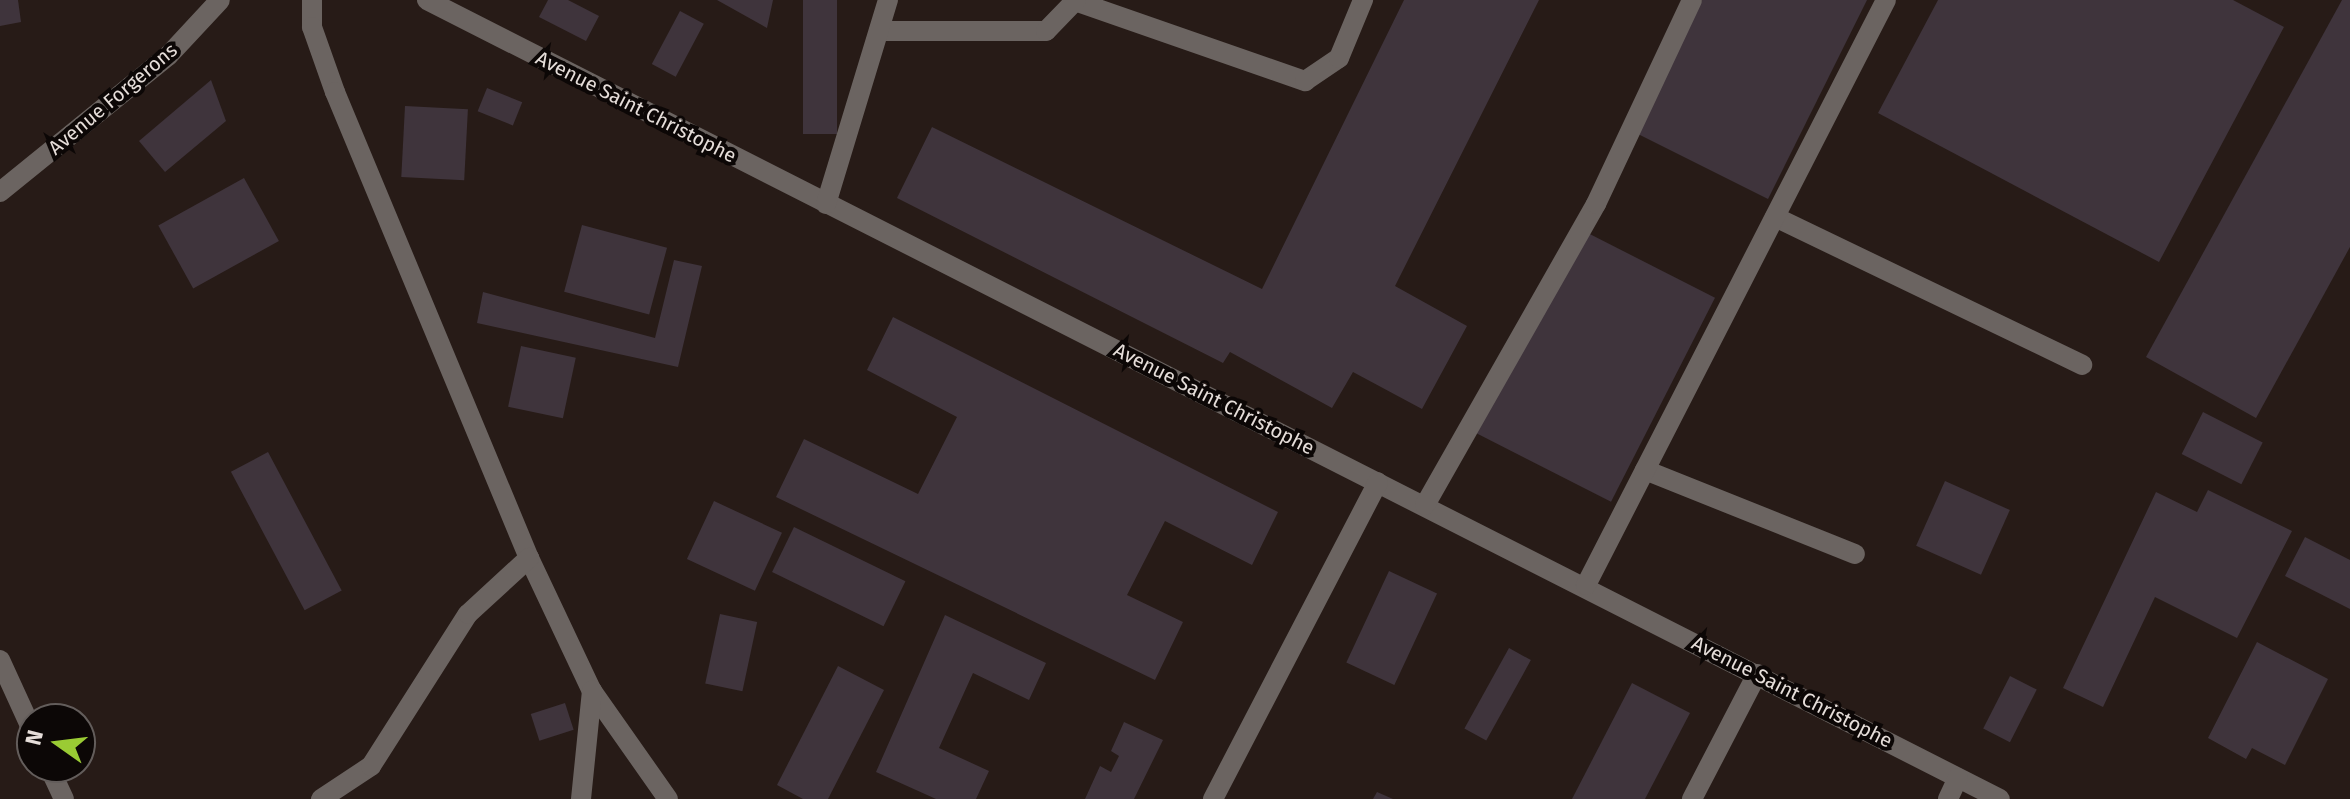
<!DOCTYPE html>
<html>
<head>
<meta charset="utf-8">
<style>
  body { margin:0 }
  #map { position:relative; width:2350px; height:799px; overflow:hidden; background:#271b17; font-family:"Fira Sans",sans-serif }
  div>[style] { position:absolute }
  .building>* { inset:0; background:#3f343c; transform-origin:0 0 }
  .minor>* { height:20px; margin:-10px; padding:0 10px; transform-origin:10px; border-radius:10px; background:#6b6461 }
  span { translate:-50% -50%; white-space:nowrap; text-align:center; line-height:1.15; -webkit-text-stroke:8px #0c0706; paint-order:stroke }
  .street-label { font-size:20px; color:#e6deda }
  .north { position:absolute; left:16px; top:703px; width:80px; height:80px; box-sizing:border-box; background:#0c0706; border:2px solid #635d5b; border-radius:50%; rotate:284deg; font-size:22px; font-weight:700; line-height:32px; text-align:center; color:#e6deda }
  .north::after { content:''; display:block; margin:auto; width:28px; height:36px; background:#9acb34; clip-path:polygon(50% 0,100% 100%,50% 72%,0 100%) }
</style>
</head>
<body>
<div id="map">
  <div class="building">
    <div style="clip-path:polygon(0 0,18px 0,21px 22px,0 26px)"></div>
    <div style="clip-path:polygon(548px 0,568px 0,599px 16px,586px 41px,539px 17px)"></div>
    <div style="clip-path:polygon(717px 0,773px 0,767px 28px)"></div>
    <div style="left:803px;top:0;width:34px;height:134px"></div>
    <div style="clip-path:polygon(1404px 0,1539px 0,1395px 286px,1467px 326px,1422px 409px,1353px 372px,1332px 408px,1230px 352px,1223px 363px,897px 198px,932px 127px,1262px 289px)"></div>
    <div style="clip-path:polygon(1702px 0,1867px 0,1768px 199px,1636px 133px)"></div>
    <div style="clip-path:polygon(1938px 0,2233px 0,2284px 27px,2159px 262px,1878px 113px)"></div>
    <div style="clip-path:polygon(2342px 0,2350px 0,2350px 247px,2256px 418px,2146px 357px)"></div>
    <div style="left:680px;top:11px;width:27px;height:60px;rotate:28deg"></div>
    <div style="clip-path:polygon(211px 80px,226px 121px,165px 172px,139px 141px)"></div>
    <div style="left:487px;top:88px;width:38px;height:25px;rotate:22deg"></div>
    <div style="left:405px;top:106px;width:63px;height:71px;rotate:3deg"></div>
    <div style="left:244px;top:178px;width:72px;height:98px;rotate:61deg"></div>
    <div style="left:582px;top:225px;width:88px;height:69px;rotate:15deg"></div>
    <div style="left:1576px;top:227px;width:156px;height:229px;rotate:27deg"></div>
    <div style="clip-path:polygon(674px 260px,702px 266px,678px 367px,477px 323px,483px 292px,655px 338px)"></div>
    <div style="clip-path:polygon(893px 317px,1278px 512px,1252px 565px,1165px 521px,1127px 595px,1183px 622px,1155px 680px,776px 497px,804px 439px,918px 494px,957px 417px,867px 370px)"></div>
    <div style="left:521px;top:346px;width:56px;height:62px;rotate:12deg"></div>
    <div style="left:2203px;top:412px;width:67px;height:47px;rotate:27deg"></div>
    <div style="left:268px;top:452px;width:157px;height:42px;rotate:62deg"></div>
    <div style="left:1945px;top:481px;width:71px;height:71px;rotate:24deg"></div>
    <div style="clip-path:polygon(2208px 490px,2292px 531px,2237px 638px,2155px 597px,2103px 707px,2063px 688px,2156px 492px,2197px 512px)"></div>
    <div style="left:714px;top:501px;width:75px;height:64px;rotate:25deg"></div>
    <div style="left:794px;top:527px;width:124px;height:50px;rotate:26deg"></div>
    <div style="clip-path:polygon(2305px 537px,2350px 560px,2350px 609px,2285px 576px)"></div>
    <div style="left:1389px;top:571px;width:53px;height:101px;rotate:25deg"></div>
    <div style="left:720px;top:614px;width:38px;height:71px;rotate:12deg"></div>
    <div style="clip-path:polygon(945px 615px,1046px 663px,1029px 700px,973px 673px,939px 748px,989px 771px,976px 799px,936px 799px,876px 772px)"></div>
    <div style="clip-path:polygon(2257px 642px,2328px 679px,2285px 765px,2252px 748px,2246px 759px,2208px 738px)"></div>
    <div style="left:1509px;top:648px;width:25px;height:92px;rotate:29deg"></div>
    <div style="clip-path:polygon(838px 666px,884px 690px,828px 799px,803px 799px,777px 785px)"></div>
    <div style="left:2010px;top:676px;width:30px;height:59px;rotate:27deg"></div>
    <div style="clip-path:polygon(1632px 683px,1690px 713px,1645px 799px,1572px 799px)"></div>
    <div style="left:565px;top:703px;width:28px;height:36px;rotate:72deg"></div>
    <div style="clip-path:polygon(1124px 722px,1163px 740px,1134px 799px,1085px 799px,1100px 766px,1111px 772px,1119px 756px,1111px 751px)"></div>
    <div style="clip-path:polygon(1377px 792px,1393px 799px,1373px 799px)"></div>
  </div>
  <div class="minor">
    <div style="left:312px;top:0;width:27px;rotate:90deg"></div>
    <div style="left:312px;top:27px;width:69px;rotate:70.5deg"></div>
    <div style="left:335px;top:92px;width:505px;rotate:67.4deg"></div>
    <div style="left:529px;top:558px;width:147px;rotate:64.7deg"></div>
    <div style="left:592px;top:691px;width:132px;rotate:54.9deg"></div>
    <div style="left:427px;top:0;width:1764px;rotate:26.93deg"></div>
    <div style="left:1075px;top:1px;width:244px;rotate:19.2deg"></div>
    <div style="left:1305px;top:81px;width:41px;rotate:-34.1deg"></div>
    <div style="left:1339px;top:58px;width:63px;rotate:-67.5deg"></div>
    <div style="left:879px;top:31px;width:167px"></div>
    <div style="left:1046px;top:31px;width:43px;rotate:-45.9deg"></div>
    <div style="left:0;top:192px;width:216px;rotate:-39deg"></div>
    <div style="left:168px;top:56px;width:76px;rotate:-47.1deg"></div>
    <div style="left:826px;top:204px;width:213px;rotate:-73.1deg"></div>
    <div style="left:1775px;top:217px;width:341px;rotate:25.7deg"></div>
    <div style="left:1645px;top:470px;width:226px;rotate:21.8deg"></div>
    <div style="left:1425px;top:505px;width:346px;rotate:-60.4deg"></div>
    <div style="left:1596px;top:204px;width:225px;rotate:-64.8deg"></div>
    <div style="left:1586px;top:585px;width:657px;rotate:-62.85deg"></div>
    <div style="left:0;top:660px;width:77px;rotate:65.4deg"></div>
    <div style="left:49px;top:767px;width:35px;rotate:65deg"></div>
    <div style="left:321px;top:799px;width:60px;rotate:-33.4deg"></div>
    <div style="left:371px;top:766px;width:180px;rotate:-57.5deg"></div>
    <div style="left:468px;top:614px;width:83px;rotate:-42.6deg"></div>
    <div style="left:581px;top:799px;width:109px;rotate:-84.2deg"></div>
    <div style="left:1213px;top:799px;width:357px;rotate:-62.5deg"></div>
    <div style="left:1692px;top:799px;width:141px;rotate:-62.5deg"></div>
    <div style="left:1948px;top:799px;width:23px;rotate:-65deg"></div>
  </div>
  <div class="street-label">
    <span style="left:113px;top:99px;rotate:-40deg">Avenue Forgerons</span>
    <span style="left:636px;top:107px;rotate:27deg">Avenue Saint Christophe</span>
    <span style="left:1214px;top:399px;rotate:27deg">Avenue Saint Christophe</span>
    <span style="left:1792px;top:692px;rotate:27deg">Avenue Saint Christophe</span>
  </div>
  <div class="north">N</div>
</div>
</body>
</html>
